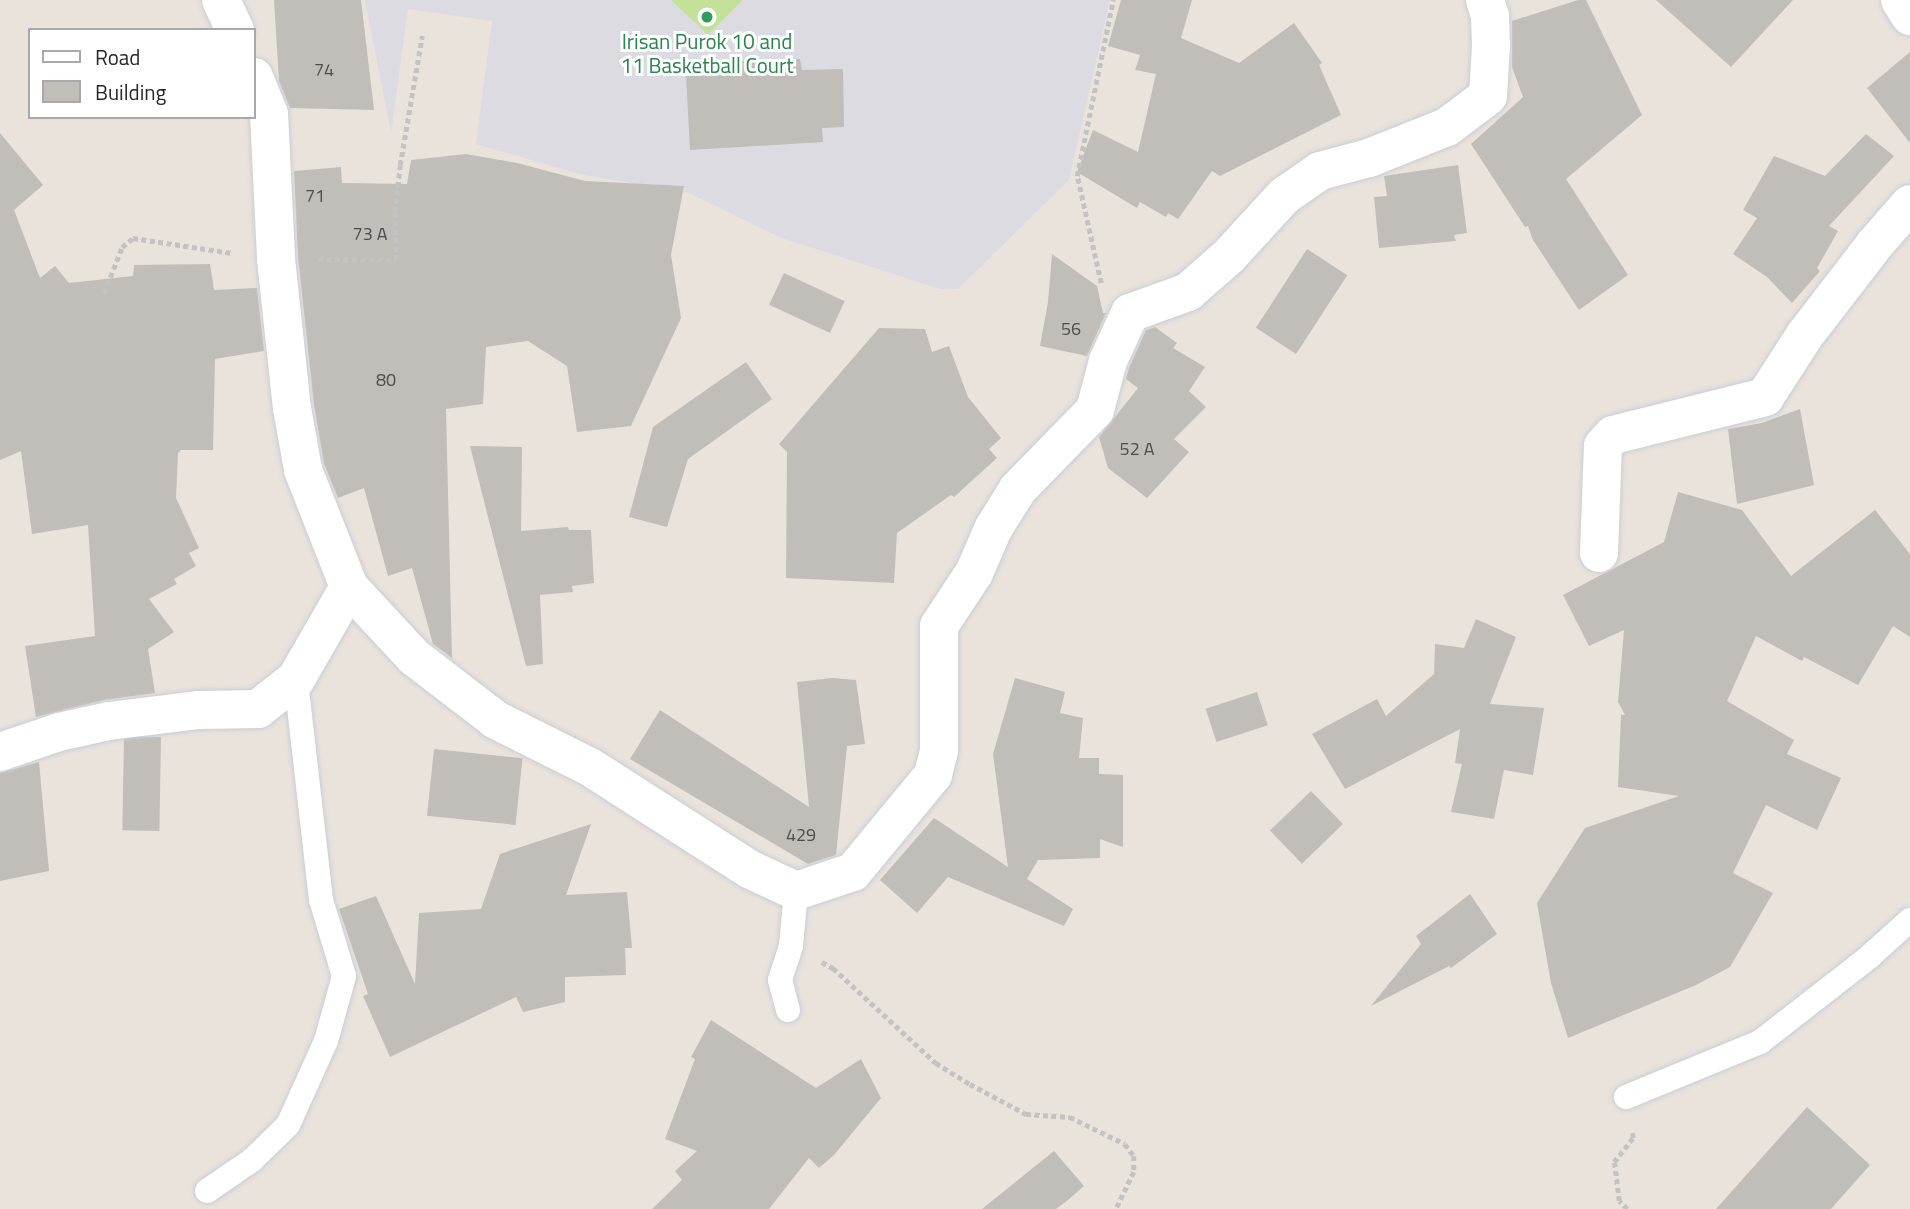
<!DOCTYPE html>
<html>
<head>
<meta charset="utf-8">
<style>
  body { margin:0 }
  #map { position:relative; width:1910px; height:1209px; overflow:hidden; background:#e9e3db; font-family:"Titillium Web",sans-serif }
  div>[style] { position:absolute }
  .industrial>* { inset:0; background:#dddbe2 }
  .pitch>* { inset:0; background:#c4e199 }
  .building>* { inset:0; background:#c1bdb8; transform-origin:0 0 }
  .path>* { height:4.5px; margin-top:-2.25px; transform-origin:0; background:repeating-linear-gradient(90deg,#c3c3c3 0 5px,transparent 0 8.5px) }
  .roads { filter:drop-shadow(0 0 2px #cacdd8) drop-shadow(0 0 2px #cacdd8) }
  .lane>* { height:24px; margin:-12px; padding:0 12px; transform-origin:12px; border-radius:12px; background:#fff }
  .street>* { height:38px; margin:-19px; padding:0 19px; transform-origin:19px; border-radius:19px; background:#fff }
  .dots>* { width:19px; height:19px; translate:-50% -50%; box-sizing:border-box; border:4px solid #fff; border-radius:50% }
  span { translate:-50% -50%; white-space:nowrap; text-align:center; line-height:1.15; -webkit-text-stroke:6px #fff; paint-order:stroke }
  .number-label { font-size:18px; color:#4e4d4c }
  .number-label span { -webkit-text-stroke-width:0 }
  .leisure-label { font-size:21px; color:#27864d }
  .legend { position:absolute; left:28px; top:28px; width:228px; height:91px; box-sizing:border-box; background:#fff; border:2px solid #a9a9a9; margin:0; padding:9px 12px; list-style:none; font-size:21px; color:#282828 }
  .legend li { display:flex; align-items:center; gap:14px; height:35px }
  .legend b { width:35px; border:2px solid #a9a9a9 }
</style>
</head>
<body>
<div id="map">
  <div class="industrial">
    <div style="clip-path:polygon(365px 0,1110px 0,1069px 180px,958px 289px,940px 289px,779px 237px,689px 193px,579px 174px,476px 144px,492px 21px,408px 9px,391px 133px)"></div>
  </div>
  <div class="pitch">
    <div style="clip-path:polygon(671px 0,743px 0,708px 35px)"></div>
  </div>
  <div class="building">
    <div style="clip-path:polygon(274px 0,361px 0,374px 110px,290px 108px,279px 81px)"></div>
    <div style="clip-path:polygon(1121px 0,1192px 0,1181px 38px,1239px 63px,1294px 23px,1322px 63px,1319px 65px,1341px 115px,1220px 176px,1212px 171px,1178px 219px,1168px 213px,1166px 217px,1140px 202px,1137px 208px,1077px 172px,1093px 130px,1138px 152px,1156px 74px,1135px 70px,1140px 55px,1108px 46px)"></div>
    <div style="clip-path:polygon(1578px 0,1586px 0,1642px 115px,1566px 179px,1628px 275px,1579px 310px,1533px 240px,1528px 226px,1525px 227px,1471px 144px,1523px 97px,1512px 67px,1512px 21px)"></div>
    <div style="clip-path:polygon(1656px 0,1793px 0,1731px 67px)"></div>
    <div style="clip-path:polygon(1910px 52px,1910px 143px,1867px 88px)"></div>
    <div style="clip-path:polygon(800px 59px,802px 70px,843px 69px,844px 127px,822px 128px,823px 142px,690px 150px,686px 75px,721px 74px,721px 62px)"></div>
    <div style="clip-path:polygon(0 133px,43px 185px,14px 210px,40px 278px,55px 266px,69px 283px,133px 276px,134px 265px,210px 264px,214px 290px,257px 288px,264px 351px,215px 359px,213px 450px,181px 450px,178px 453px,176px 498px,199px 548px,189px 553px,196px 566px,174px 579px,177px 584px,149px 599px,174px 632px,148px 649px,155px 693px,104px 700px,36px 717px,25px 646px,95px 636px,88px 525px,32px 534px,21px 451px,0 460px)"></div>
    <div style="clip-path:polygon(1866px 134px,1894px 156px,1829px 226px,1838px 231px,1817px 268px,1820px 271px,1792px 303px,1767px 277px,1733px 254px,1757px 218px,1743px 210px,1774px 156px,1825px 176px)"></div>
    <div style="clip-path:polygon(466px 154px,517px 163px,585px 181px,684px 186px,671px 255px,681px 318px,631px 426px,577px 432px,567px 366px,528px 341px,486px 347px,483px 404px,446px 409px,452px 658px,433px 644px,412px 568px,388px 576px,364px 488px,338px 498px,324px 464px,314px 405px,298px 257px,294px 171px,341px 167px,342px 183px,407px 184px,411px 160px)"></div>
    <div style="clip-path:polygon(1458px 165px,1467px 233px,1454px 235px,1456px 241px,1379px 248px,1374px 197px,1387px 196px,1384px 176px)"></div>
    <div style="left:1307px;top:249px;width:48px;height:94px;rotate:33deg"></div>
    <div style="clip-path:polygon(1052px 254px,1097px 286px,1103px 313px,1106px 313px,1087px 356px,1040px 346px,1048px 302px)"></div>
    <div style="left:784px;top:273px;width:67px;height:35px;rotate:25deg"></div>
    <div style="clip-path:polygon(1155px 327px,1177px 343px,1173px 348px,1205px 367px,1189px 391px,1206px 407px,1174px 439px,1189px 452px,1147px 498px,1108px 468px,1099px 437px,1138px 388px,1126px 379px,1129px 368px,1146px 330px)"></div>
    <div style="clip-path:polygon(879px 328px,925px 329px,932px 352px,949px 346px,968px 397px,1001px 438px,989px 449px,997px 458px,954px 497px,951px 495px,897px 533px,894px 583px,786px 578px,787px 452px,779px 444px)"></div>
    <div style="clip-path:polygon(746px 362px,772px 399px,688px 459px,667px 527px,629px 517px,653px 427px)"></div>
    <div style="clip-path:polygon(1800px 409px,1814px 485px,1737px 504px,1728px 429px,1762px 423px)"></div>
    <div style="clip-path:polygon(470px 446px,522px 447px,521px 531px,568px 527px,569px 530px,591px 530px,594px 583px,572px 586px,573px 592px,540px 595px,543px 664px,526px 666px)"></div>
    <div style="clip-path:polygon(1678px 492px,1742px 510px,1791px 576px,1875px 510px,1910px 554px,1910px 637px,1893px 626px,1858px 685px,1804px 657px,1802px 661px,1756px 636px,1727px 701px,1794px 740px,1787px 754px,1841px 778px,1817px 830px,1766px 805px,1733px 873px,1773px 893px,1730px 967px,1696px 985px,1568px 1038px,1551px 983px,1537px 903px,1585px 828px,1679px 796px,1618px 787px,1621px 715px,1625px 715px,1618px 702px,1624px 630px,1589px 646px,1563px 595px,1664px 542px)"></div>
    <div style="clip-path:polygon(1476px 619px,1516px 637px,1490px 704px,1544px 708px,1533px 775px,1504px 770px,1494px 819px,1451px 812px,1462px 764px,1455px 763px,1460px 729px,1345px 789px,1312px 734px,1377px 699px,1386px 716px,1434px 674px,1435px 644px,1464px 648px)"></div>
    <div style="clip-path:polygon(832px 678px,856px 680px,865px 744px,847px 746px,836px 855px,808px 864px,630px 759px,660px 710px,809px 807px,797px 682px)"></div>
    <div style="clip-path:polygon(1015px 678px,1065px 692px,1060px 713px,1083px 718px,1079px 758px,1099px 758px,1099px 774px,1123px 775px,1123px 847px,1100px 839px,1100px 858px,1038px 860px,1027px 879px,1073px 909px,1064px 926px,948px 877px,917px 913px,880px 880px,934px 818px,1008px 867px,993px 754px)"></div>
    <div style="left:1257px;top:692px;width:35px;height:54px;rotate:72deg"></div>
    <div style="left:161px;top:737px;width:94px;height:37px;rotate:91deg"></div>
    <div style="left:434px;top:749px;width:89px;height:67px;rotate:6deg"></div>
    <div style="clip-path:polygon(39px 762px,49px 871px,0 881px,0 773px)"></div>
    <div style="left:1311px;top:791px;width:46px;height:57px;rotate:46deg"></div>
    <div style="clip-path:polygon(591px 824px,566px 895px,627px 892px,632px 948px,625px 948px,626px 975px,565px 977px,565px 1002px,523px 1012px,516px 997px,390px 1057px,363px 996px,368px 994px,339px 909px,376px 896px,415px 984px,419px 913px,481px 909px,500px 854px)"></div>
    <div style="clip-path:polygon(1470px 894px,1497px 934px,1451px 968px,1449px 966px,1371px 1006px,1421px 944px,1416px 936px)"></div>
    <div style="clip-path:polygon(711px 1020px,816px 1088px,861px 1059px,881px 1098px,834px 1155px,819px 1168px,809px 1158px,769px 1209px,652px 1209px,682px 1180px,675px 1171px,697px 1151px,665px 1139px,695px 1059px,691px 1057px)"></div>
    <div style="clip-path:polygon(1807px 1107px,1870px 1165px,1831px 1209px,1716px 1209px)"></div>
    <div style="clip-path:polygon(1054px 1151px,1084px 1186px,1068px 1200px,1056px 1209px,982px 1209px)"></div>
  </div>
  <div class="path">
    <div style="left:318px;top:259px;width:78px;rotate:0.7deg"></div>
    <div style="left:396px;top:260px;width:48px;rotate:-91.2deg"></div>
    <div style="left:395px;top:212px;width:47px;rotate:-83.9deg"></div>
    <div style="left:400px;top:165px;width:131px;rotate:-80.3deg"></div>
    <div style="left:1101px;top:283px;width:110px;rotate:-102.6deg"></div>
    <div style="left:1077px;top:176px;width:180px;rotate:-78.4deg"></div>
    <div style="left:104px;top:293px;width:49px;rotate:-68.6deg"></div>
    <div style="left:122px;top:247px;width:14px;rotate:-39deg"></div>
    <div style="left:133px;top:238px;width:100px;rotate:8.6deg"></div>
    <div style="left:822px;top:962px;width:13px;rotate:29deg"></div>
    <div style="left:833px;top:968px;width:140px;rotate:42.7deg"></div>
    <div style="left:936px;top:1063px;width:40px;rotate:32deg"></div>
    <div style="left:970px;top:1084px;width:64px;rotate:28.2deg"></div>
    <div style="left:1026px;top:1114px;width:44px;rotate:3.9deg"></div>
    <div style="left:1070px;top:1117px;width:61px;rotate:26.1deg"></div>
    <div style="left:1125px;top:1144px;width:15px;rotate:53deg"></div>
    <div style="left:1134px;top:1156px;width:16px;rotate:90deg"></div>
    <div style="left:1134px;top:1172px;width:41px;rotate:115.9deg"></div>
    <div style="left:1627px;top:1209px;width:11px;rotate:-135deg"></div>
    <div style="left:1619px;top:1201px;width:39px;rotate:-97deg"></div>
    <div style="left:1614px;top:1162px;width:31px;rotate:-52deg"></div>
    <div style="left:1633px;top:1138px;width:6px;rotate:-99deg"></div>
  </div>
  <div class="roads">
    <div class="lane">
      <div style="left:788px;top:1010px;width:31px;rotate:-105deg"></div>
      <div style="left:780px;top:980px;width:36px;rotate:-72deg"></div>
      <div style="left:791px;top:946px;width:55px;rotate:-84.8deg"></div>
      <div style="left:1626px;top:1097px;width:145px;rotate:-22.3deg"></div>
      <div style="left:1760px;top:1042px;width:138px;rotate:-37.9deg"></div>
      <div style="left:1869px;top:957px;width:55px;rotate:-42.1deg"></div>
      <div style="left:207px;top:1191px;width:55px;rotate:-34.6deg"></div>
      <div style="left:252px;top:1160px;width:50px;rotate:-44.2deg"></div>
      <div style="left:288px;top:1125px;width:92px;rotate:-65.7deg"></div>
      <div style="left:326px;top:1041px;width:67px;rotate:-74.5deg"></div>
      <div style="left:344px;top:976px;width:79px;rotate:-106.8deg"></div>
      <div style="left:321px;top:900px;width:222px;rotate:-96.5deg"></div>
    </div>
    <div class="street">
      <div style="left:221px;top:0;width:33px;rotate:65deg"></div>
      <div style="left:1900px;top:0;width:19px;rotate:58deg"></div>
      <div style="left:254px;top:77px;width:40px;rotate:68deg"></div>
      <div style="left:269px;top:114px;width:145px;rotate:87.2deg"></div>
      <div style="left:276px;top:259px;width:150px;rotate:83.9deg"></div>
      <div style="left:292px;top:408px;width:63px;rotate:79.9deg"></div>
      <div style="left:303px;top:470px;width:126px;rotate:68.5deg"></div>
      <div style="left:349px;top:587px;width:96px;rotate:47.1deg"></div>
      <div style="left:414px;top:657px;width:103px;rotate:37.5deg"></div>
      <div style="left:496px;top:720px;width:105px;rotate:26.6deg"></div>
      <div style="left:590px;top:767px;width:189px;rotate:32.7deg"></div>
      <div style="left:749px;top:869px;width:52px;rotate:25.1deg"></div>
      <div style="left:796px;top:891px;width:60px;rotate:-18.4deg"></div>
      <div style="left:853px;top:872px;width:126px;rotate:-50.5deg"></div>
      <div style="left:933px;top:775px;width:25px;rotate:-76deg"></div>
      <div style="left:939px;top:751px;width:125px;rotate:-90deg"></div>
      <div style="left:939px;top:626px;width:64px;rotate:-56.6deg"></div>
      <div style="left:974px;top:573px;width:48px;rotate:-66.6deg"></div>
      <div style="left:993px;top:529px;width:47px;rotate:-58deg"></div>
      <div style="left:1018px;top:489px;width:110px;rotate:-45.7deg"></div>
      <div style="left:1095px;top:410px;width:51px;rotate:-75.1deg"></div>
      <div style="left:1108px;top:361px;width:53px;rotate:-65.4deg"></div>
      <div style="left:1130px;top:313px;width:62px;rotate:-19.9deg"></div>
      <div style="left:1188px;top:292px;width:55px;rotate:-41.3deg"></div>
      <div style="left:1229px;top:256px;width:81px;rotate:-47.5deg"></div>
      <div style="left:1284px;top:196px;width:44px;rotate:-34.8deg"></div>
      <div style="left:1320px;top:171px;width:51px;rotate:-14.9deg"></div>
      <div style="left:1369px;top:158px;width:84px;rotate:-21.7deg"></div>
      <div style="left:1447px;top:127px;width:51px;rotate:-37.1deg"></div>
      <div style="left:1488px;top:96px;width:50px;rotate:-86.6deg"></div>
      <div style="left:1491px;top:46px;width:30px;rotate:-92deg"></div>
      <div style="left:1490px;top:16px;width:17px;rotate:-107deg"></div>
      <div style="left:1599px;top:553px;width:107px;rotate:-87.9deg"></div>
      <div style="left:1603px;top:446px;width:15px;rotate:-48deg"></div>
      <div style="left:1613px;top:435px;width:157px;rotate:-14deg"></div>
      <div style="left:1765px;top:397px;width:74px;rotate:-57.2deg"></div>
      <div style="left:1805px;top:335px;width:115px;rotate:-52.4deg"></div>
      <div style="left:1875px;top:244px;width:53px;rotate:-48.8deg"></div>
      <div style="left:0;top:752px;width:62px;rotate:-18.7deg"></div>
      <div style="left:59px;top:732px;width:51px;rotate:-12.4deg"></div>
      <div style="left:109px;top:721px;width:91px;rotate:-7deg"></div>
      <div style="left:199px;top:710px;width:59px;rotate:-1deg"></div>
      <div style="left:258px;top:709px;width:48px;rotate:-38.3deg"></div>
      <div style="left:296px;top:679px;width:106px;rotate:-60.1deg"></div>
    </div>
  </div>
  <div class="dots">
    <div style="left:707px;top:17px;background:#2e9e5b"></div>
  </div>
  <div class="number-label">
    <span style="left:324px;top:70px">74</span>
    <span style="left:315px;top:196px">71</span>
    <span style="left:370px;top:234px">73 A</span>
    <span style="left:1071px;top:329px">56</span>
    <span style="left:386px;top:380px">80</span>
    <span style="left:1137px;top:449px">52 A</span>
    <span style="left:801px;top:835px">429</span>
  </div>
  <div class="leisure-label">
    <span style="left:707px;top:53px">Irisan Purok 10 and<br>11 Basketball Court</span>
  </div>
  <ul class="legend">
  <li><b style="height:9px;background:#fff"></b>Road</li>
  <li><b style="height:19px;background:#c1bdb8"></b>Building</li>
  </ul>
</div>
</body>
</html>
